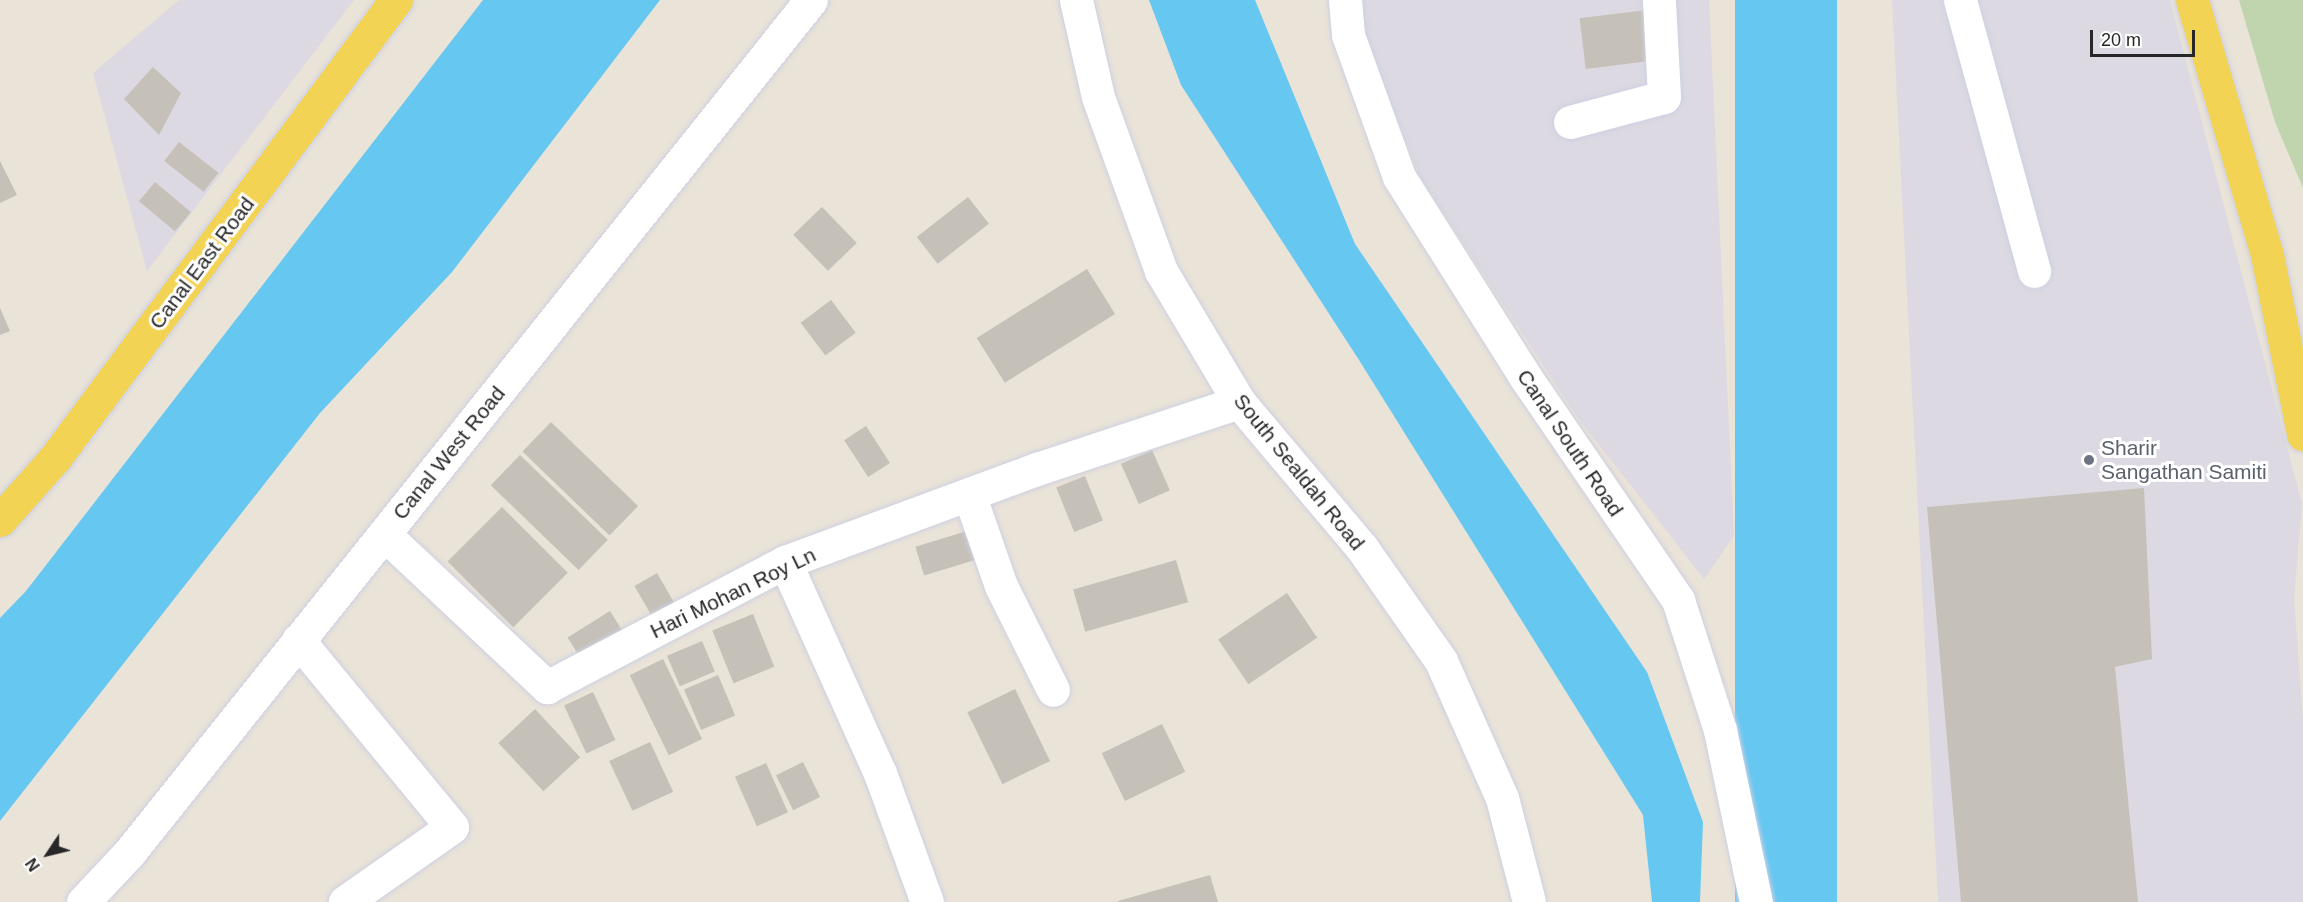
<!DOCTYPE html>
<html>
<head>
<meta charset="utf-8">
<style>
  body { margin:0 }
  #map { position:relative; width:2303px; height:902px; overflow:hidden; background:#eae3d8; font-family:Helvetica,sans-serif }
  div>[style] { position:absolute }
  .industrial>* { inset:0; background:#dcd9e2 }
  .cemetery>* { inset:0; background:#c0d5ae }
  .water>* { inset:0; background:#66c7f1; transform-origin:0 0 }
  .building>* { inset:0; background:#c5c0b8; transform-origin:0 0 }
  .roads { filter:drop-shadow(0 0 2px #cdd0e1) drop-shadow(0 0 2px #cdd0e1) }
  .minor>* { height:33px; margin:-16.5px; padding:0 16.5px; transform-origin:16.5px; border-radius:16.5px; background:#fff }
  .major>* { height:33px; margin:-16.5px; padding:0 16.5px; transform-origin:16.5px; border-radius:16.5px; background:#f3d354 }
  .dots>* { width:16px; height:16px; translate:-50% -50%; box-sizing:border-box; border:3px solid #fff; border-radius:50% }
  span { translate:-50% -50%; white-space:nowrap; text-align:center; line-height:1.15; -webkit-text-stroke:6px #fff; paint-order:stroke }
  .street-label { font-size:21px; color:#272727 }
  .worship-label { font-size:21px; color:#5b616d }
  .left { translate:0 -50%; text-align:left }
  .north { position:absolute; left:18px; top:824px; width:60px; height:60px; -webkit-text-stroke:4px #fff; paint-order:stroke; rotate:235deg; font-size:16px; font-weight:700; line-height:24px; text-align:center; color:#272727 }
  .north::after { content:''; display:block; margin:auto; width:21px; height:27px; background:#272727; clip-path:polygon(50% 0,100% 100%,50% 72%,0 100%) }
  .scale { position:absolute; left:2090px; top:30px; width:105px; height:27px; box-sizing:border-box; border:3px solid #272727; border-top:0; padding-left:8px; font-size:18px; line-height:21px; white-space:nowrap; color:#272727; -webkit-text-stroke:4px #fff; paint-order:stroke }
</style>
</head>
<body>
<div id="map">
  <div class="industrial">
    <div style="clip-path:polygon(179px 0,354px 0,147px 271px,93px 73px)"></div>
    <div style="clip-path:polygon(1361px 0,1709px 0,1734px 536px,1704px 579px,1578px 418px,1420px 177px,1363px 31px)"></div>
    <div style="clip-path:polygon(1892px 0,2170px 0,2302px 504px,2294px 598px,2303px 720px,2303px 902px,1938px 902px)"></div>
  </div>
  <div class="cemetery">
    <div style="clip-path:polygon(2239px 0,2303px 0,2303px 188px,2275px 122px)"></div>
  </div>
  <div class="water">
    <div style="clip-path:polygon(483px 0,660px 0,452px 272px,320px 413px,0 821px,0 618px,26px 591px)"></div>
    <div style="clip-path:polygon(1149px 0,1255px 0,1355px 244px,1647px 672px,1703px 822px,1700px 902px,1652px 902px,1643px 815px,1359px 360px,1181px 85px)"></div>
    <div style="left:1735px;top:0;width:102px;height:904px"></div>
  </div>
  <div class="building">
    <div style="left:1655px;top:9px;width:51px;height:76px;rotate:83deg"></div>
    <div style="clip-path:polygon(153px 67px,181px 93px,159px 135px,124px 99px)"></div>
    <div style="left:179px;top:142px;width:50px;height:24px;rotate:38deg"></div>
    <div style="clip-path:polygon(0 161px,17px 195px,0 203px)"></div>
    <div style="left:155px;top:182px;width:47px;height:25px;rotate:40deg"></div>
    <div style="left:968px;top:197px;width:34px;height:65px;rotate:52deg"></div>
    <div style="left:822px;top:207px;width:50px;height:40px;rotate:46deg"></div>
    <div style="left:1087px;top:269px;width:53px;height:130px;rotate:58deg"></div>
    <div style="left:831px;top:300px;width:41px;height:38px;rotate:53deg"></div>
    <div style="clip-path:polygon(0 308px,10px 331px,0 335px)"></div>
    <div style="left:551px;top:422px;width:121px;height:41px;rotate:44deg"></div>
    <div style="left:866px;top:426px;width:44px;height:26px;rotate:57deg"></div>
    <div style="left:1152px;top:450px;width:44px;height:34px;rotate:66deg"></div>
    <div style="left:520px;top:455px;width:122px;height:42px;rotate:44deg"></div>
    <div style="left:1085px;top:476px;width:48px;height:31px;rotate:68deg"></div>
    <div style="clip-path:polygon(2144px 488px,2152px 659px,2115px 667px,2138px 902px,1961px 902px,1927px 507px)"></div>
    <div style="left:502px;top:507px;width:93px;height:77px;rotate:45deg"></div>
    <div style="left:967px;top:531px;width:30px;height:54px;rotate:73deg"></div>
    <div style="left:1176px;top:560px;width:44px;height:107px;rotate:74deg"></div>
    <div style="left:657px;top:573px;width:39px;height:26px;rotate:60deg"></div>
    <div style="left:1287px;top:593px;width:54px;height:83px;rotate:56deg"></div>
    <div style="left:610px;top:611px;width:28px;height:50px;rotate:58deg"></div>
    <div style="left:753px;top:614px;width:57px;height:44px;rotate:68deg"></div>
    <div style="left:702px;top:641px;width:33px;height:38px;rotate:67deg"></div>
    <div style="left:663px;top:659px;width:89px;height:37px;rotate:64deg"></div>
    <div style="left:718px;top:675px;width:44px;height:37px;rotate:67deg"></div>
    <div style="left:1015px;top:689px;width:80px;height:53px;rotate:64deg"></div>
    <div style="left:593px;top:692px;width:53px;height:32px;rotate:65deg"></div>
    <div style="left:535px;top:709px;width:66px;height:50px;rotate:47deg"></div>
    <div style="left:1162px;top:724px;width:53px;height:67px;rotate:64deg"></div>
    <div style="left:650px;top:742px;width:55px;height:45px;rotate:65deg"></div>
    <div style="left:803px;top:762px;width:39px;height:30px;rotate:64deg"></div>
    <div style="left:766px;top:763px;width:54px;height:34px;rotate:66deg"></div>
    <div style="clip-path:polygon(1210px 875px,1218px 902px,1118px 902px,1118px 901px)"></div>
  </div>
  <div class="roads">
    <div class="minor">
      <div style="left:1076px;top:0;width:99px;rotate:77.2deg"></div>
      <div style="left:1098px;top:97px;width:185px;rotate:70.1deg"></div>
      <div style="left:1161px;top:271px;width:152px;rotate:59.2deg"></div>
      <div style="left:1239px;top:402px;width:191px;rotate:49.9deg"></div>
      <div style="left:1362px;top:548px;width:138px;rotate:55deg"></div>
      <div style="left:1441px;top:661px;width:150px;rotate:66deg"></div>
      <div style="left:1502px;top:798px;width:107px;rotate:75.4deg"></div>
      <div style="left:1345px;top:0;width:35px;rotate:85deg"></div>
      <div style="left:1348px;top:35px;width:151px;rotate:70.2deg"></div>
      <div style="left:1399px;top:177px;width:234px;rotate:57.7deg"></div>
      <div style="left:1524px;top:375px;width:273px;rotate:55.6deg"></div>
      <div style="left:1678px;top:600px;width:137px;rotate:72.1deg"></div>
      <div style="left:1720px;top:730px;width:176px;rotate:78.2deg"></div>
      <div style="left:1960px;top:0;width:281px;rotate:74.7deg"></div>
      <div style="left:1570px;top:122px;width:97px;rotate:-14.9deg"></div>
      <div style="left:1664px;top:97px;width:97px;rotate:-93deg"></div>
      <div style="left:969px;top:494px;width:97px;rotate:70.8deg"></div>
      <div style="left:1001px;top:586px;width:116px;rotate:63.4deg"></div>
      <div style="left:384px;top:534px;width:224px;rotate:43.2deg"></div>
      <div style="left:547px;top:687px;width:269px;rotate:-27.7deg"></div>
      <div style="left:785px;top:562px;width:269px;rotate:-20.3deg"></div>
      <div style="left:1037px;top:469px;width:213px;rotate:-18.3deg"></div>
      <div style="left:785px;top:562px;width:231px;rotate:65.8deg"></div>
      <div style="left:880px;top:773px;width:137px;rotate:70deg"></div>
      <div style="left:298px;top:640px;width:242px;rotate:50.5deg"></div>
      <div style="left:452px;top:827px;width:131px;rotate:145deg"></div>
      <div style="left:83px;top:902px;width:67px;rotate:-46.8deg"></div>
      <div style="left:129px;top:853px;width:1092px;rotate:-51.36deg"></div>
    </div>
    <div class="major">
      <div style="left:2192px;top:0;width:266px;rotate:73.6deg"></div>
      <div style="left:2267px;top:255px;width:183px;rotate:78.6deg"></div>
      <div style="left:0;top:520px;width:83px;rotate:-48.4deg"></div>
      <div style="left:55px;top:458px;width:571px;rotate:-53.33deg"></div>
    </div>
  </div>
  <div class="dots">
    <div style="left:2089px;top:460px;background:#6b7280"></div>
  </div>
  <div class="street-label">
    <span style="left:202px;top:263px;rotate:-53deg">Canal East Road</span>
    <span style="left:1570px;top:443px;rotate:56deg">Canal South Road</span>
    <span style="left:449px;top:453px;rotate:-51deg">Canal West Road</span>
    <span style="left:1299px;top:472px;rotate:51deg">South Sealdah Road</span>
    <span style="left:733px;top:593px;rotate:-26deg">Hari Mohan Roy Ln</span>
  </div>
  <div class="worship-label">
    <span class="left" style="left:2101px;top:460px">Sharir<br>Sangathan Samiti</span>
  </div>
  <div class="north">N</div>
  <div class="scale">20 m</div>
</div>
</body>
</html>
